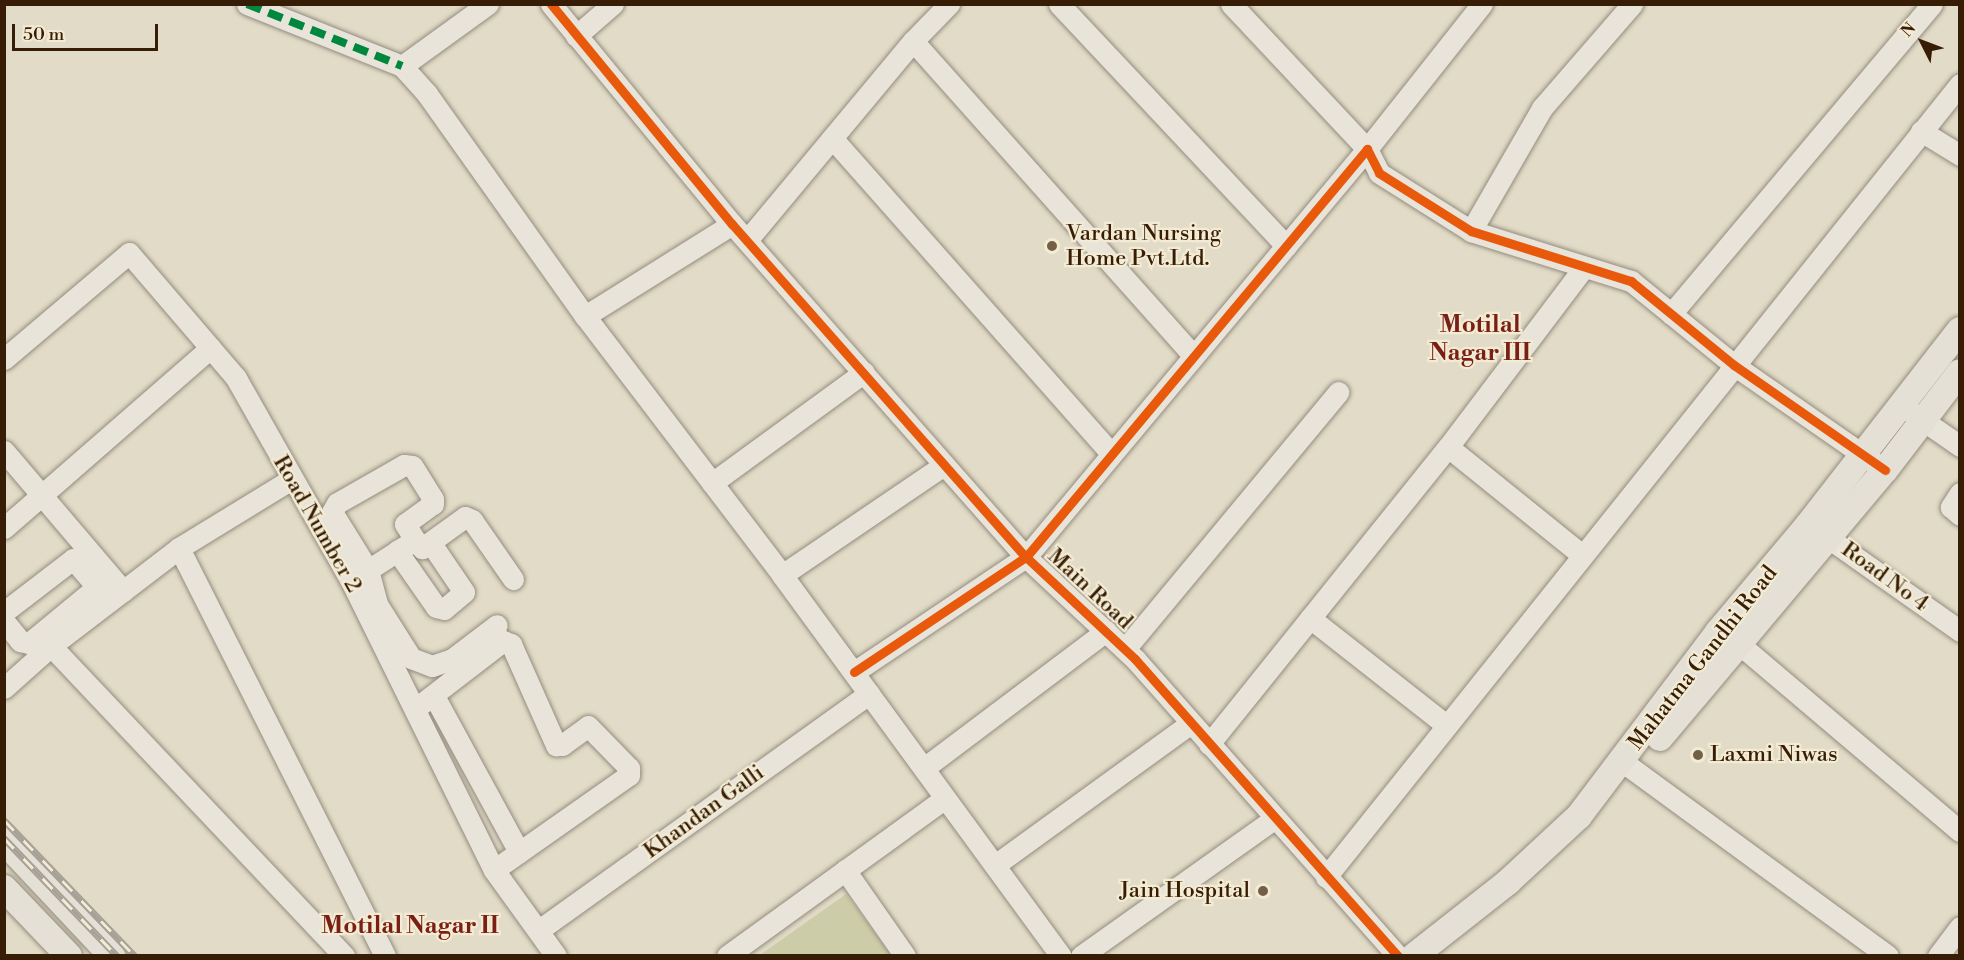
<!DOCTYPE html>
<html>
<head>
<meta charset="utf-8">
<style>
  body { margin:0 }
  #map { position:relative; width:1964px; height:960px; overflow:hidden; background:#e2dbc7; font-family:"Libre Bodoni",serif }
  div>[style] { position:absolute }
  .green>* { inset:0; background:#cccda8 }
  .roads { filter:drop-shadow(0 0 2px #948c7e) drop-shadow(0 0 2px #948c7e) }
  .minor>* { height:21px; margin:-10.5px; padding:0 10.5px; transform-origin:10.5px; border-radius:10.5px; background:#e8e4da }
  .major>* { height:26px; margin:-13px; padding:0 13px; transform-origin:13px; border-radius:13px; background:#e4e0d5 }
  .rail>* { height:7px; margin-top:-3.5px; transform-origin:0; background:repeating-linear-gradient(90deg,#f3ebd3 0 14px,#a6a097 0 28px); box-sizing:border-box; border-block:2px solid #a6a097 }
  .quiet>* { height:8px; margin-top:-4px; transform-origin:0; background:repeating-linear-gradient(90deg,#00873e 0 15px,transparent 0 23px) }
  .cycleway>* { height:9px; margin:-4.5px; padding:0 4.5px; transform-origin:4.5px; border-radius:4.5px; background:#e8590c }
  .dots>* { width:16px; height:16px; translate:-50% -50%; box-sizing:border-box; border:3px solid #f3ebd3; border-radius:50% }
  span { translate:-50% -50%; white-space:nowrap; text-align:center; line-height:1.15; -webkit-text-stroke:4.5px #f3ebd3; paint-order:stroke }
  .poi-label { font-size:22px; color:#371d05 }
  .left { translate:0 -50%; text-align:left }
  .right { translate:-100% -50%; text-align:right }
  .street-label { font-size:22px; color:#371d05 }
  .neighbourhood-label { font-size:24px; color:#7a1f14; font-weight:700 }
  .frame { position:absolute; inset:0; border:6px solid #371d05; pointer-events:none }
  .north { position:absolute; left:1892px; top:12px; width:60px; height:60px; -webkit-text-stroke:4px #f3ebd3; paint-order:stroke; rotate:312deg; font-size:16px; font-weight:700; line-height:24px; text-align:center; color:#371d05 }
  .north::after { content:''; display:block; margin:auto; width:21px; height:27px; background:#371d05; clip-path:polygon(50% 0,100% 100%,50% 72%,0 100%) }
  .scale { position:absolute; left:12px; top:24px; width:146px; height:27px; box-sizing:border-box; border:3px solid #371d05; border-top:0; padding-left:8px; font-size:18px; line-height:21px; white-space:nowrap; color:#371d05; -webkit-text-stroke:4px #f3ebd3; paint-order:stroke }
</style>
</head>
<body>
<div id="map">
  <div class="green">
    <div style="clip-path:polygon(846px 894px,891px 955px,760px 955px)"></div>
  </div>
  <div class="roads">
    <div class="minor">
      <div style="left:247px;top:4px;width:167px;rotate:21.8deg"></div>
      <div style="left:402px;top:66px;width:38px;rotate:48deg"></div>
      <div style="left:427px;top:94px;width:272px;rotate:54.6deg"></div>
      <div style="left:585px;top:316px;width:325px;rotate:52.7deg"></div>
      <div style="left:782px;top:575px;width:472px;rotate:53.8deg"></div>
      <div style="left:551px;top:4px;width:285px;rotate:50.6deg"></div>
      <div style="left:732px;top:224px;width:444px;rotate:48.6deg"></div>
      <div style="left:1026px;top:557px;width:149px;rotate:43.1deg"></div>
      <div style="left:1135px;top:659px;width:397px;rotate:48.5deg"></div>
      <div style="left:1059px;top:4px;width:332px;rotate:46.8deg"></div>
      <div style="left:1231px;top:4px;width:199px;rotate:46.8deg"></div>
      <div style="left:1367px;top:149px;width:185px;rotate:-51.6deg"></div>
      <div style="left:576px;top:36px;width:49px;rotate:-40.9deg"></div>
      <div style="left:913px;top:41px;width:422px;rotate:48.3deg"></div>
      <div style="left:402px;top:66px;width:106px;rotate:-35.8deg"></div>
      <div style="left:1921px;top:131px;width:46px;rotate:31.6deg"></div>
      <div style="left:832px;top:138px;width:422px;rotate:48.5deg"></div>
      <div style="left:1471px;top:231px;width:142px;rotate:-60deg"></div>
      <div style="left:1542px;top:108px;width:138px;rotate:-49.1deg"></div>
      <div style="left:748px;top:239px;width:258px;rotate:-50.2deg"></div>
      <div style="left:913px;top:41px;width:52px;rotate:-45.8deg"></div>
      <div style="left:1671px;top:314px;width:405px;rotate:-49.9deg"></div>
      <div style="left:585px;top:316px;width:173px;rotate:-32deg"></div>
      <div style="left:4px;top:359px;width:164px;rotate:-40.3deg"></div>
      <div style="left:129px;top:253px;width:165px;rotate:49.4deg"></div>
      <div style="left:236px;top:378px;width:233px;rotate:60.5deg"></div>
      <div style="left:351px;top:581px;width:322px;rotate:63.7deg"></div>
      <div style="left:494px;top:870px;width:106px;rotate:54.2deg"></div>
      <div style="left:1911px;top:412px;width:60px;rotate:34.8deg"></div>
      <div style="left:4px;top:451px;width:184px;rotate:49.6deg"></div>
      <div style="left:712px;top:483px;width:188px;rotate:-36.1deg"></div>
      <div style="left:1960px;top:493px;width:17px;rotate:123deg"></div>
      <div style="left:1951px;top:507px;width:12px;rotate:42deg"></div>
      <div style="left:4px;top:528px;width:274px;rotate:-41.1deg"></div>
      <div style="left:1817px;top:530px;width:175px;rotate:35.2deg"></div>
      <div style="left:420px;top:545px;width:4px;rotate:56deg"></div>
      <div style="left:422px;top:548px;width:53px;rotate:-35.8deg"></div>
      <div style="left:465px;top:517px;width:8px;rotate:23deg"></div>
      <div style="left:472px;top:520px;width:72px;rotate:55.2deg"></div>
      <div style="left:179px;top:548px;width:457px;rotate:63.2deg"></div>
      <div style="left:397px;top:551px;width:68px;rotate:55.1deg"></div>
      <div style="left:436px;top:607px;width:8px;rotate:14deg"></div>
      <div style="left:444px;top:609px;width:26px;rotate:-40deg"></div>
      <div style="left:464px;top:592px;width:60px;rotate:-124.2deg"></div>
      <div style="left:1582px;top:555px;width:172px;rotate:-141.1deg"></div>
      <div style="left:1448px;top:447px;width:226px;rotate:-52.9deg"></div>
      <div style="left:782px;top:575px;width:196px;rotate:-34.2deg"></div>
      <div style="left:351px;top:581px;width:13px;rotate:-32deg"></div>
      <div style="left:362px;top:574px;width:7px;rotate:-34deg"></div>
      <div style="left:368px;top:570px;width:35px;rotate:-33deg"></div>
      <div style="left:397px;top:551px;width:21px;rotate:-31deg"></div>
      <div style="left:415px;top:540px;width:19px;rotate:-122deg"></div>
      <div style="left:405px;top:524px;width:34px;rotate:-36deg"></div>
      <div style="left:433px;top:504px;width:5px;rotate:-90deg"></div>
      <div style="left:433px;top:499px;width:39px;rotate:-122deg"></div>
      <div style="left:412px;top:466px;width:8px;rotate:-173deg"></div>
      <div style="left:404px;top:465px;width:77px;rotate:150.4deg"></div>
      <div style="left:337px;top:503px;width:10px;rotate:119deg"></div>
      <div style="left:332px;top:512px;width:68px;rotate:58.2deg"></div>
      <div style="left:368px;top:570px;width:35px;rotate:75deg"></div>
      <div style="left:377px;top:604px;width:64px;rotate:57.8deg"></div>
      <div style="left:411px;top:658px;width:22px;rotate:21deg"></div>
      <div style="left:432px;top:666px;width:21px;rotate:-19deg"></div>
      <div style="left:452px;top:659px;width:56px;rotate:-37.1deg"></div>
      <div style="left:4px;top:612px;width:87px;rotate:-37.5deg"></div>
      <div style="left:73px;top:559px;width:55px;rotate:49.4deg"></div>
      <div style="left:1310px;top:618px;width:174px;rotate:38.2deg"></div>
      <div style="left:4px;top:621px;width:26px;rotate:51deg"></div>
      <div style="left:20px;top:641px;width:9px;rotate:13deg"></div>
      <div style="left:29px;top:643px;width:88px;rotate:-39.5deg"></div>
      <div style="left:1725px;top:636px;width:15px;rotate:28deg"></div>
      <div style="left:1738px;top:643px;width:291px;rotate:40.3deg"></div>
      <div style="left:51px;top:646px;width:427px;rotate:46.6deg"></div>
      <div style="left:1125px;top:649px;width:334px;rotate:-50.3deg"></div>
      <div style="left:854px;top:672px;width:207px;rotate:-33.8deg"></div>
      <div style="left:1026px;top:557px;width:532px;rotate:-50.11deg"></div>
      <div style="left:1367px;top:149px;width:27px;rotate:63deg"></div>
      <div style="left:1379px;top:173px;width:109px;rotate:32.2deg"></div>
      <div style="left:1471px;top:231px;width:168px;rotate:17.4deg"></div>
      <div style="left:1631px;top:281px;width:133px;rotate:39.2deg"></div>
      <div style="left:1734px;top:365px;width:184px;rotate:34.8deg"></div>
      <div style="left:4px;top:688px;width:63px;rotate:-41.8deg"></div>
      <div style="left:51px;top:646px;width:161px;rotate:-37.4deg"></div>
      <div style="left:179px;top:548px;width:130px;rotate:-31.5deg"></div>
      <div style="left:434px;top:696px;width:178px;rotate:61.4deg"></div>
      <div style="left:416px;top:708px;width:110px;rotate:-37.6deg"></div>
      <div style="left:503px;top:641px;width:9px;rotate:21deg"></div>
      <div style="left:511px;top:644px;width:111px;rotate:66deg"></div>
      <div style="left:556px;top:745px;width:6px"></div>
      <div style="left:562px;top:745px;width:32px;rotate:-36deg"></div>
      <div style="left:588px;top:726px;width:59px;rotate:45.7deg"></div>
      <div style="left:629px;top:768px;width:7px;rotate:90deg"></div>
      <div style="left:629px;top:775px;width:165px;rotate:144.9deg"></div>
      <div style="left:1209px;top:744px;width:381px;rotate:-51.2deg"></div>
      <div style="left:1623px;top:762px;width:328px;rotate:36.2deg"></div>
      <div style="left:924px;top:768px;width:228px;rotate:-37deg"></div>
      <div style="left:995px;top:865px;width:242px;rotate:-35.9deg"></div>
      <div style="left:845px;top:870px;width:105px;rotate:55.1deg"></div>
      <div style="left:1326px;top:877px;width:1015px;rotate:-51.36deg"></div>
      <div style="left:539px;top:930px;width:406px;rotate:-35.6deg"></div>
      <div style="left:727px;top:956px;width:269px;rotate:-35.9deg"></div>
      <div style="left:1081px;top:956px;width:237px;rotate:-35.4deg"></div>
      <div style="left:1938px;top:956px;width:36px;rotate:-53deg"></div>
    </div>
    <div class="major">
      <div style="left:1660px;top:738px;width:350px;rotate:-50deg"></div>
      <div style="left:1885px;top:470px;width:123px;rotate:-52.6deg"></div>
      <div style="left:4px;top:841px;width:158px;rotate:46.8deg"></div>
      <div style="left:4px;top:888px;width:94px;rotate:46.3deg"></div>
      <div style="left:1414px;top:956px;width:120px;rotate:-38.2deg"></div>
      <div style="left:1508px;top:882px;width:97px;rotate:-42.9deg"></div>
      <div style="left:1579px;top:816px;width:231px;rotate:-52.9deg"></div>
      <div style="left:1718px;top:632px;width:140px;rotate:-49.9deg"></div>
      <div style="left:1808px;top:525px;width:247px;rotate:-52.1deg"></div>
    </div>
  </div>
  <div class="rail">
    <div style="left:4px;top:820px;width:189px;rotate:46.1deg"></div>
    <div style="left:4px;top:838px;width:163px;rotate:46.2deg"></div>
  </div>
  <div class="quiet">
    <div style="left:247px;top:4px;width:167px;rotate:21.8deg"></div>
  </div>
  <div class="cycleway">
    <div style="left:551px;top:4px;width:285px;rotate:50.6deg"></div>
    <div style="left:732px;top:224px;width:444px;rotate:48.6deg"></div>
    <div style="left:1026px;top:557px;width:149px;rotate:43.1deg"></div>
    <div style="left:1135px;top:659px;width:397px;rotate:48.5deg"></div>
    <div style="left:854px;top:672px;width:207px;rotate:-33.8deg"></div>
    <div style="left:1026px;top:557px;width:532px;rotate:-50.11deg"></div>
    <div style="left:1367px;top:149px;width:27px;rotate:63deg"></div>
    <div style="left:1379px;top:173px;width:109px;rotate:32.2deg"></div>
    <div style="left:1471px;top:231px;width:168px;rotate:17.4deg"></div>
    <div style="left:1631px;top:281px;width:133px;rotate:39.2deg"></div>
    <div style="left:1734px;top:365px;width:184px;rotate:34.8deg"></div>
  </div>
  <div class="dots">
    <div style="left:1052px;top:246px;background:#736049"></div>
    <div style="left:1698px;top:755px;background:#736049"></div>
    <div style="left:1263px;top:891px;background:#736049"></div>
  </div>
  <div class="poi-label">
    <span class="left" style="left:1066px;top:246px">Vardan Nursing<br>Home Pvt.Ltd.</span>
    <span class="left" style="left:1710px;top:755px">Laxmi Niwas</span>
    <span class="right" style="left:1250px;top:891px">Jain Hospital</span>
  </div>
  <div class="street-label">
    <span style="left:317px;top:524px;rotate:60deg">Road Number 2</span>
    <span style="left:1885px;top:577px;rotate:36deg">Road No 4</span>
    <span style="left:1090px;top:589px;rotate:43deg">Main Road</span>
    <span style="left:1703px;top:658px;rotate:-52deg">Mahatma Gandhi Road</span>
    <span style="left:704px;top:812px;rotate:-36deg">Khandan Galli</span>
  </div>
  <div class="neighbourhood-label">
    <span style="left:1480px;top:340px">Motilal<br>Nagar III</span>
    <span style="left:410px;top:927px">Motilal Nagar II</span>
  </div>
  <div class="frame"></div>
  <div class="north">N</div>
  <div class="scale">50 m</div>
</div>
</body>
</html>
